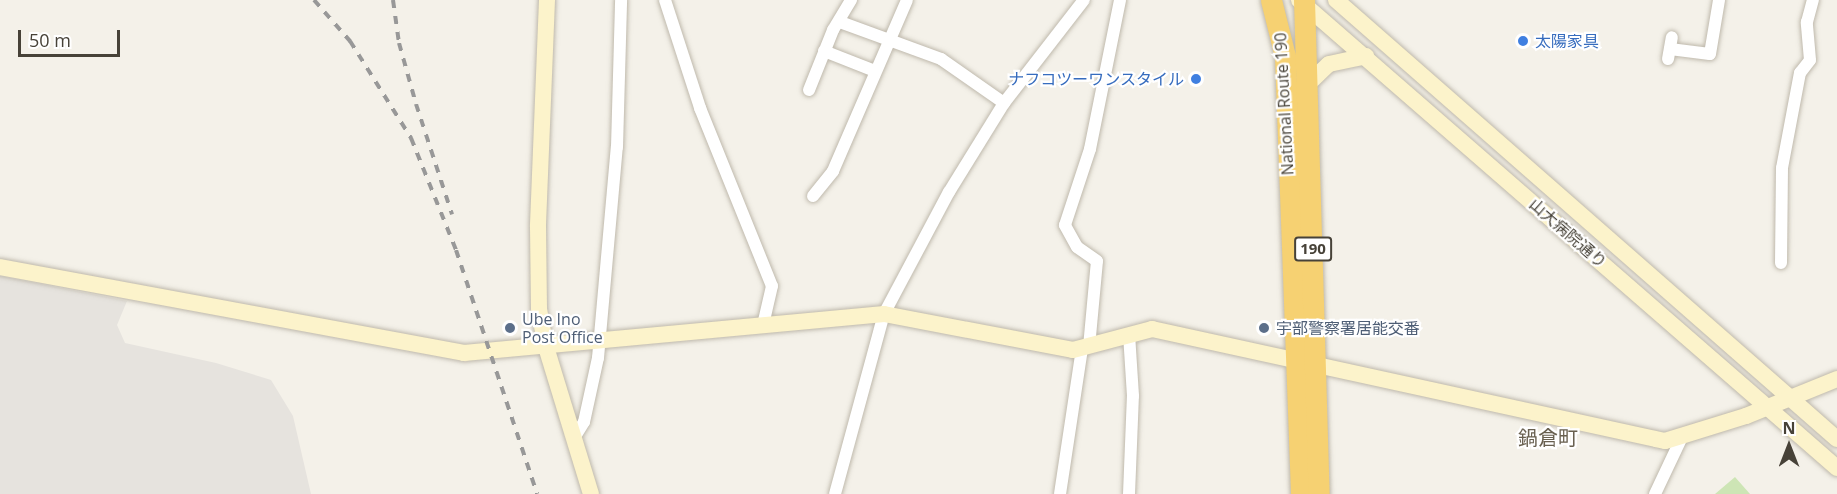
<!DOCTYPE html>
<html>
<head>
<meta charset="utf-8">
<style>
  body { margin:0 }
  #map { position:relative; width:1837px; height:494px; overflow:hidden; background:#f4f1e9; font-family:"Open Sans","Noto Sans JP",sans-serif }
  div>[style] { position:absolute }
  .industrial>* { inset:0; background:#e6e3de }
  .green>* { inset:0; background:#cde5b5 }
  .roads { filter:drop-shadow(0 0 2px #bfb9ac) drop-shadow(0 0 2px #bfb9ac) }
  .street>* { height:12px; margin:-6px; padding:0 6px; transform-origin:6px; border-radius:6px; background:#fff }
  .secondary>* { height:16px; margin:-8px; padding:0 8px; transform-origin:8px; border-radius:8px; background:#fcf3cb }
  .highway>* { height:21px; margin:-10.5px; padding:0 10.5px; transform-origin:10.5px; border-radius:10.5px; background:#f6d172 }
  .rail>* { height:4px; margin-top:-2px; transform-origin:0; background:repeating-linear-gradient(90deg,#989898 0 8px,transparent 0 16px) }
  .dots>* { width:16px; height:16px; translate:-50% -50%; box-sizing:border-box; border:3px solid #fff; border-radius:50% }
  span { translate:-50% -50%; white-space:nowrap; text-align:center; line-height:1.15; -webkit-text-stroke:4.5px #fff; paint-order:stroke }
  .shield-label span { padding:2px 4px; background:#fff; border:2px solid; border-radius:4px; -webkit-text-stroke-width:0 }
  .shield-label { font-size:15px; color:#474238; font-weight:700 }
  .shop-label { font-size:16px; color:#366cbe }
  .left { translate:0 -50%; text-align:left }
  .right { translate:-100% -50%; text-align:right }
  .street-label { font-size:16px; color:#474238 }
  .service-label { font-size:16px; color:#4e5e75 }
  .quarter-label { font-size:20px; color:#696050 }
  .north { position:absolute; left:1759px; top:416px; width:60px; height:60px; -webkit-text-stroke:4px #fff; paint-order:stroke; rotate:0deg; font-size:16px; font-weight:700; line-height:24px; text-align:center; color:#474238 }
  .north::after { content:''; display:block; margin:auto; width:21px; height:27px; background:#474238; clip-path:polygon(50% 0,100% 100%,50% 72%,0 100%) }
  .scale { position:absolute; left:18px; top:30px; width:102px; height:27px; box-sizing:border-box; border:3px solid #474238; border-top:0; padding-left:8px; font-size:18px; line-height:21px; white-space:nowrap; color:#474238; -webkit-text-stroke:4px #fff; paint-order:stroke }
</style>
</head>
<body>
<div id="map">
  <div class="industrial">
    <div style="clip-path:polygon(0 276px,127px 301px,117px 325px,125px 343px,216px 363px,271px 380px,293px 416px,311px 494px,0 494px)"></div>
  </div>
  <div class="green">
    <div style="clip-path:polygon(1735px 477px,1750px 494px,1715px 494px)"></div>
  </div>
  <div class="roads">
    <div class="street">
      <div style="left:665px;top:0;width:114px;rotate:72deg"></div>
      <div style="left:700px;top:108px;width:192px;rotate:68deg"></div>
      <div style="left:772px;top:286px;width:39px;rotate:103deg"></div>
      <div style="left:840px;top:22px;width:108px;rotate:20.1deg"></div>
      <div style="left:941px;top:59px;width:77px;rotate:34.9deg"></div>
      <div style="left:1670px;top:49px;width:40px;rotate:7.1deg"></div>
      <div style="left:1710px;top:54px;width:55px;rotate:-80.5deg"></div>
      <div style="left:824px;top:51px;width:55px;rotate:21.4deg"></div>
      <div style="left:1668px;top:59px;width:22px;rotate:-80deg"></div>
      <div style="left:809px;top:90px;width:65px;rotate:-68.2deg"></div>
      <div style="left:833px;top:30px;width:35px;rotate:-59deg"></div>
      <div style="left:813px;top:196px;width:32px;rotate:-51deg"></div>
      <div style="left:833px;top:171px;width:186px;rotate:-66.6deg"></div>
      <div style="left:1781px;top:263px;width:95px;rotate:-89.4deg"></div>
      <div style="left:1782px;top:168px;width:97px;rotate:-79.3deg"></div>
      <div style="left:1800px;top:73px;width:16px;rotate:-52deg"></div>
      <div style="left:1810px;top:60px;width:38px;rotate:-95deg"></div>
      <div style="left:1807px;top:22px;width:23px;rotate:-75deg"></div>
      <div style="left:1089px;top:347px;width:86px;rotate:-84.7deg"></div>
      <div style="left:1097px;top:261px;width:24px;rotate:-145deg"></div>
      <div style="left:1077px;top:247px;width:25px;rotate:-119deg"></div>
      <div style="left:1065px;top:225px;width:80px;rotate:-71.8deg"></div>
      <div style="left:1090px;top:149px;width:152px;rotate:-78.6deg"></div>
      <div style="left:574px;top:438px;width:19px;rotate:-58deg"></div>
      <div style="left:584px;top:422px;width:66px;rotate:-77.7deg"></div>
      <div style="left:598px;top:358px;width:212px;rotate:-84.9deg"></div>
      <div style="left:617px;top:147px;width:147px;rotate:-88.4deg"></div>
      <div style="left:835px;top:494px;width:187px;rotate:-74.8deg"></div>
      <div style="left:884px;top:314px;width:138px;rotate:-62deg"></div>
      <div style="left:949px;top:192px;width:105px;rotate:-58.3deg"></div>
      <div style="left:1004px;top:103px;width:130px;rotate:-52.2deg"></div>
      <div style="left:1060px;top:494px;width:148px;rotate:-81.4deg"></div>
      <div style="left:1129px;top:494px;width:98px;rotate:-87.7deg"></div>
      <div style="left:1133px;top:396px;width:62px;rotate:-93.7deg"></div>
      <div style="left:1655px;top:494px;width:61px;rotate:-64.7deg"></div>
    </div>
    <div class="secondary">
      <div style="left:547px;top:0;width:227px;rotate:92.3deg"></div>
      <div style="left:538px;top:227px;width:82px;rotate:89.3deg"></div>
      <div style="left:539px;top:309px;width:39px;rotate:80deg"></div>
      <div style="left:546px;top:347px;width:154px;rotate:73deg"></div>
      <div style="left:1299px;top:0;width:713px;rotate:41.02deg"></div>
      <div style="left:1336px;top:0;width:666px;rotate:41.23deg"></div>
      <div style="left:1307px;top:85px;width:30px;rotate:-44deg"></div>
      <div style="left:1329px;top:64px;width:38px;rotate:-12deg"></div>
      <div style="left:0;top:267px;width:472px;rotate:10.5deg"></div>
      <div style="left:464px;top:353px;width:422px;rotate:-5.3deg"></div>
      <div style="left:884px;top:314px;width:192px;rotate:10.8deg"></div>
      <div style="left:1073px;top:350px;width:82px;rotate:-14.9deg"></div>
      <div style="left:1152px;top:329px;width:525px;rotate:12.32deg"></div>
      <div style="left:1665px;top:441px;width:85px;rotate:-17.2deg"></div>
      <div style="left:1746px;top:416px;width:98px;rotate:-22.1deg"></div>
    </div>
    <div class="highway">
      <div style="left:1271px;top:0;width:58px;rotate:76deg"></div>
      <div style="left:1285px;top:56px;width:438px;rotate:87.9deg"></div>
      <div style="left:1304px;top:0;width:494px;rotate:88.3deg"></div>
    </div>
  </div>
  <div class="rail">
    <div style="left:314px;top:0;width:55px;rotate:48.7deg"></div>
    <div style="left:350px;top:41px;width:115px;rotate:57.8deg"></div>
    <div style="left:411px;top:138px;width:121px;rotate:68.1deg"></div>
    <div style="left:456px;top:250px;width:257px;rotate:71.6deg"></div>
    <div style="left:393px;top:0;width:43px;rotate:82.1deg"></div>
    <div style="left:399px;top:43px;width:63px;rotate:74.4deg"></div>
    <div style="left:416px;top:104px;width:116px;rotate:71.9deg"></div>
  </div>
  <div class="dots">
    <div style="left:1523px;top:41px;background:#3f7fe0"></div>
    <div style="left:1196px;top:79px;background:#3f7fe0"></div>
    <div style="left:510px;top:328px;background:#5c6f8a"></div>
    <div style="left:1264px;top:328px;background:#5c6f8a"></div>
  </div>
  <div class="shield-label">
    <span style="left:1313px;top:249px">190</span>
  </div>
  <div class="shop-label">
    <span class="left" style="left:1535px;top:41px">太陽家具</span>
    <span class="right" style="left:1184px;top:79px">ナフコツーワンスタイル</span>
  </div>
  <div class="street-label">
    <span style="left:1284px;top:104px;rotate:-93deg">National Route 190</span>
    <span style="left:1568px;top:233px;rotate:41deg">山大病院通り</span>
  </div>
  <div class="service-label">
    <span class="left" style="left:522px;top:328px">Ube Ino<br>Post Office</span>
    <span class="left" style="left:1276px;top:328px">宇部警察署居能交番</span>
  </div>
  <div class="quarter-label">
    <span style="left:1548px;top:437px">鍋倉町</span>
  </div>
  <div class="north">N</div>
  <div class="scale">50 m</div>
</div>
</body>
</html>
